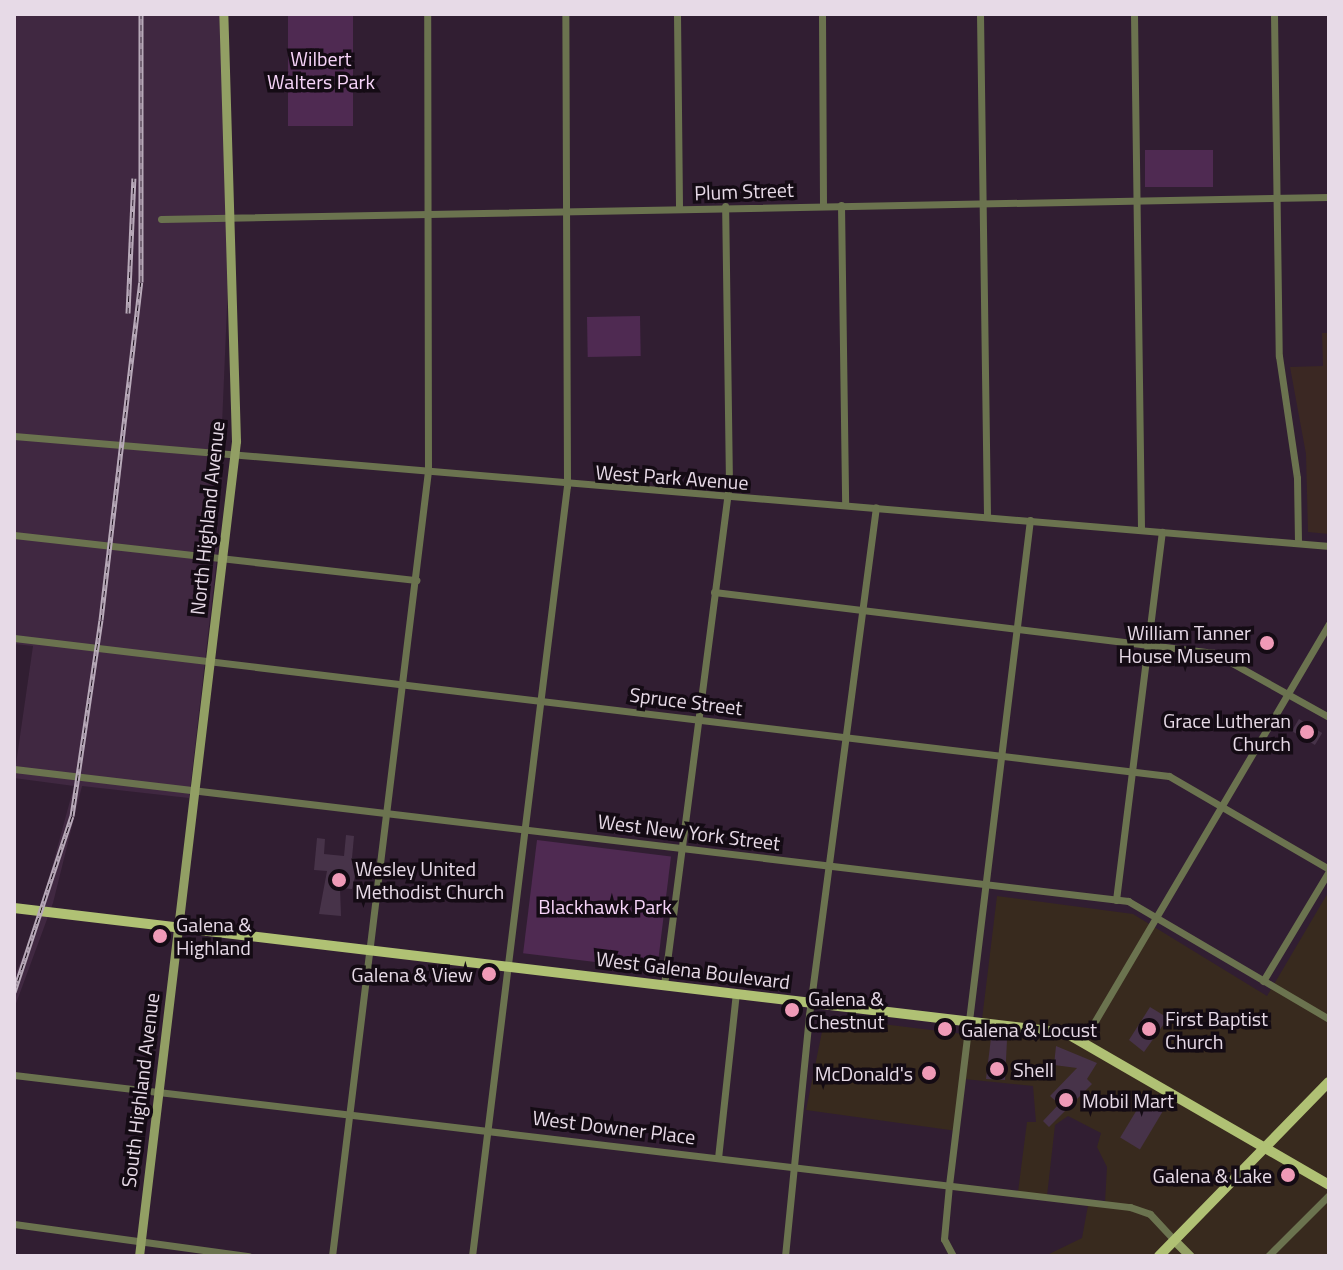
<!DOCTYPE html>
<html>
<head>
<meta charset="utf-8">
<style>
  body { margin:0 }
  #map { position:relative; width:1343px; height:1270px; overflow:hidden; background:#311e32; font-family:"Titillium Web",sans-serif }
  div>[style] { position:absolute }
  .commercial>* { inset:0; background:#382a1e }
  .built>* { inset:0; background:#402841 }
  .education>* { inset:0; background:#3b2823 }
  .green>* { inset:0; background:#4f2a52; transform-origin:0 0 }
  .building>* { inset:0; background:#473349; transform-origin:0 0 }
  .street>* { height:7px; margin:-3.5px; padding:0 3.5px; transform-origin:3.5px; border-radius:3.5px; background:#6b734f }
  .secondary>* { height:9px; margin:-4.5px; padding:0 4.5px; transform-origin:4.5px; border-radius:4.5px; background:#929f64 }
  .primary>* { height:10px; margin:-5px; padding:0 5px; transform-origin:5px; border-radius:5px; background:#b0c174 }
  .rail>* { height:5px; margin-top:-2.5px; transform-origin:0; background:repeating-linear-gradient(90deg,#140b14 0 6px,#b8aab9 0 12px); box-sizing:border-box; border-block:2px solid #b8aab9 }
  .dots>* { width:22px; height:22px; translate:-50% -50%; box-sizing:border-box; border:4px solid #140b14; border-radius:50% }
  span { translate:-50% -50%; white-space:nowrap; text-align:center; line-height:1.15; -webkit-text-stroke:7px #140b14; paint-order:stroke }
  .park-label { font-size:20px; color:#f7d5f9 }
  .street-label { font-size:20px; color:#e7dae7 }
  .poi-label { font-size:20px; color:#e7dae7 }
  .right { translate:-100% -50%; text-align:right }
  .left { translate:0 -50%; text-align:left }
  .frame { position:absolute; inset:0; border:16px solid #e7dae7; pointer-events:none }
</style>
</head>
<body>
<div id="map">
  <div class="commercial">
    <div style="clip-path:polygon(1329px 891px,1329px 1256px,1045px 1256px,1082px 1238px,1089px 1200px,1105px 1202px,1107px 1167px,1097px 1147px,1101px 1133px,1068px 1116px,1055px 1125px,1047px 1196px,1018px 1192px,1027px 1122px,1036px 1122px,1033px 1086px,964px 1079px,957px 1131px,806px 1110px,825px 1017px,980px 1036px,997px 896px,1133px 914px,1267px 996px)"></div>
  </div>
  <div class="built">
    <div style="clip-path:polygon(14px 14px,223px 14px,230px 237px,216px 566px,189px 798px,82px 786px,53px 903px,14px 1009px,14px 978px,38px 919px,74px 786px,14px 778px,33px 646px,14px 644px)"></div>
  </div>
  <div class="education">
    <div style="clip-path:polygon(1322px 333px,1329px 333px,1329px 534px,1308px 532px,1306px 454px,1290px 367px,1323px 366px)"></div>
  </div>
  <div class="green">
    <div style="left:288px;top:14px;width:65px;height:112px"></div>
    <div style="left:1145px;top:150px;width:68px;height:37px"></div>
    <div style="left:640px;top:316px;width:40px;height:53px;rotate:89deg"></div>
    <div style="left:537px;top:840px;width:135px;height:114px;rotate:7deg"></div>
  </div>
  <div class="building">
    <div style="left:1299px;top:719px;width:27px;height:14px;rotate:31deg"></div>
    <div style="clip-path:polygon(346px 835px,354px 836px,352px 858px,359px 859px,352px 889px,340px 888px,341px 916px,319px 914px,327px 871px,314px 870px,317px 838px,325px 839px,324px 854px,344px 856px)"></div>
    <div style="clip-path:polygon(1150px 1007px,1168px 1018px,1144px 1052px,1129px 1040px)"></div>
    <div style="clip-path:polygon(991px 1038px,1007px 1040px,1005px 1080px,986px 1079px)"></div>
    <div style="clip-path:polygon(1056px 1046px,1097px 1063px,1087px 1079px,1092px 1084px,1049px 1127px,1043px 1121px,1059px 1104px,1050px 1096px,1077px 1068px,1054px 1065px)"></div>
    <div style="left:1147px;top:1093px;width:23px;height:52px;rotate:31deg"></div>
  </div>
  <div class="street">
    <div style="left:677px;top:14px;width:195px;rotate:89.4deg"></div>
    <div style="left:822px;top:14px;width:191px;rotate:89.7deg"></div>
    <div style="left:980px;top:14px;width:503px;rotate:89.2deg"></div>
    <div style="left:1134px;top:14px;width:516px;rotate:89.22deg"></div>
    <div style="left:1274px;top:14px;width:342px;rotate:89.2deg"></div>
    <div style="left:1279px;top:356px;width:123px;rotate:81.6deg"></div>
    <div style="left:1297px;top:478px;width:65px;rotate:89.1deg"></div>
    <div style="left:841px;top:205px;width:300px;rotate:89.2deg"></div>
    <div style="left:161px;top:219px;width:1168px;rotate:-1.08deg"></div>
    <div style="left:14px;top:436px;width:1320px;rotate:4.78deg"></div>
    <div style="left:14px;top:535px;width:405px;rotate:6.4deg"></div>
    <div style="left:714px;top:592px;width:504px;rotate:6.96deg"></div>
    <div style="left:1214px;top:653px;width:132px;rotate:29.1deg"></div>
    <div style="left:14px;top:638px;width:1163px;rotate:6.81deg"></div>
    <div style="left:1169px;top:776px;width:185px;rotate:30.2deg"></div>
    <div style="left:14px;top:769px;width:1122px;rotate:6.76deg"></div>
    <div style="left:1128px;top:901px;width:233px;rotate:30.4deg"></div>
    <div style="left:1116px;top:900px;width:371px;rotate:-82.9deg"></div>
    <div style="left:1263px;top:981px;width:128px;rotate:-59deg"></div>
    <div style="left:664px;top:985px;width:505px;rotate:-82.61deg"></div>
    <div style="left:729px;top:484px;width:278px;rotate:-90.8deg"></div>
    <div style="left:1085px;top:1038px;width:481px;rotate:-59.5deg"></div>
    <div style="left:14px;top:1075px;width:1124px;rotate:6.75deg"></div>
    <div style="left:1130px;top:1207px;width:21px;rotate:19deg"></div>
    <div style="left:1150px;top:1214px;width:37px;rotate:47deg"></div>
    <div style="left:718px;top:1158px;width:166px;rotate:-83.8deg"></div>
    <div style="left:14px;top:1224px;width:237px;rotate:7.8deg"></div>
    <div style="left:332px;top:1256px;width:791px;rotate:-83.03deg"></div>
    <div style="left:428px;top:471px;width:457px;rotate:-90.1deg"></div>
    <div style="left:472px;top:1256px;width:776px;rotate:-82.97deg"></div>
    <div style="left:567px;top:486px;width:472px;rotate:-90.2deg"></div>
    <div style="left:785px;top:1256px;width:242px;rotate:-84.3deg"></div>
    <div style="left:809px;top:1015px;width:512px;rotate:-82.49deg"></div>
    <div style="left:953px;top:1256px;width:19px;rotate:-118deg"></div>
    <div style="left:944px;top:1239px;width:54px;rotate:-84.7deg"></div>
    <div style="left:949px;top:1185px;width:670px;rotate:-83.06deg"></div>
    <div style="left:1268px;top:1256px;width:86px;rotate:-45deg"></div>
  </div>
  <div class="secondary">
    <div style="left:1175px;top:1241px;width:21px;rotate:45deg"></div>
    <div style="left:139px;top:1256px;width:821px;rotate:-83.21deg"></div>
    <div style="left:236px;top:441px;width:427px;rotate:-91.7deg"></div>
  </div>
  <div class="primary">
    <div style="left:14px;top:908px;width:1059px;rotate:6.78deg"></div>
    <div style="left:1066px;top:1033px;width:304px;rotate:30deg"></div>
    <div style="left:1159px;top:1256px;width:243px;rotate:-45.7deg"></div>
  </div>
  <div class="rail">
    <div style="left:128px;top:313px;width:135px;rotate:-87.5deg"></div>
    <div style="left:14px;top:992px;width:185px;rotate:-71.8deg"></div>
    <div style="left:72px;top:816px;width:198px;rotate:-81.6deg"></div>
    <div style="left:101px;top:620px;width:340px;rotate:-83.3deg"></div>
    <div style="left:141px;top:282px;width:268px;rotate:-90deg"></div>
  </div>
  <div class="dots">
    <div style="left:1267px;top:643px;background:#ef9ab7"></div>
    <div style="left:1307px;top:732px;background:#ef9ab7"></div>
    <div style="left:339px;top:880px;background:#ef9ab7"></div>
    <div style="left:160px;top:936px;background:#ef9ab7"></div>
    <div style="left:489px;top:974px;background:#ef9ab7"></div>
    <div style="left:792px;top:1010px;background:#ef9ab7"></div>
    <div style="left:945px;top:1029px;background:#ef9ab7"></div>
    <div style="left:1149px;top:1029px;background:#ef9ab7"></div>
    <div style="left:997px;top:1069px;background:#ef9ab7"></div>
    <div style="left:929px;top:1073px;background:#ef9ab7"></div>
    <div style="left:1066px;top:1100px;background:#ef9ab7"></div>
    <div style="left:1288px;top:1175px;background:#ef9ab7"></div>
  </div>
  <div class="park-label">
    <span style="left:321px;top:70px">Wilbert<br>Walters Park</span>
    <span style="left:605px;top:906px">Blackhawk Park</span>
  </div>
  <div class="street-label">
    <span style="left:744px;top:191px;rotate:-2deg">Plum Street</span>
    <span style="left:672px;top:477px;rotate:4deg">West Park Avenue</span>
    <span style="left:207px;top:518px;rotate:-84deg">North Highland Avenue</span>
    <span style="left:686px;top:701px;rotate:7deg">Spruce Street</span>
    <span style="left:689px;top:832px;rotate:7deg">West New York Street</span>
    <span style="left:693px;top:970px;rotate:7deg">West Galena Boulevard</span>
    <span style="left:140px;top:1090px;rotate:-83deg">South Highland Avenue</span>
    <span style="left:614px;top:1127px;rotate:7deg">West Downer Place</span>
  </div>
  <div class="poi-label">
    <span class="right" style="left:1251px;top:644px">William Tanner<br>House Museum</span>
    <span class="right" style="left:1291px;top:732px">Grace Lutheran<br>Church</span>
    <span class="left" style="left:355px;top:880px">Wesley United<br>Methodist Church</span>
    <span class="left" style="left:176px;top:936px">Galena &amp;<br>Highland</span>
    <span class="right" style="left:473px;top:974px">Galena &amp; View</span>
    <span class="left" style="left:808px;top:1010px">Galena &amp;<br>Chestnut</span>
    <span class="left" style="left:1165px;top:1030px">First Baptist<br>Church</span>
    <span class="left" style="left:961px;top:1029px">Galena &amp; Locust</span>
    <span class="left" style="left:1013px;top:1069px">Shell</span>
    <span class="right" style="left:913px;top:1073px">McDonald's</span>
    <span class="left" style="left:1082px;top:1100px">Mobil Mart</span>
    <span class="right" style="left:1272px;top:1175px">Galena &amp; Lake</span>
  </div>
  <div class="frame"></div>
</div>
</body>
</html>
